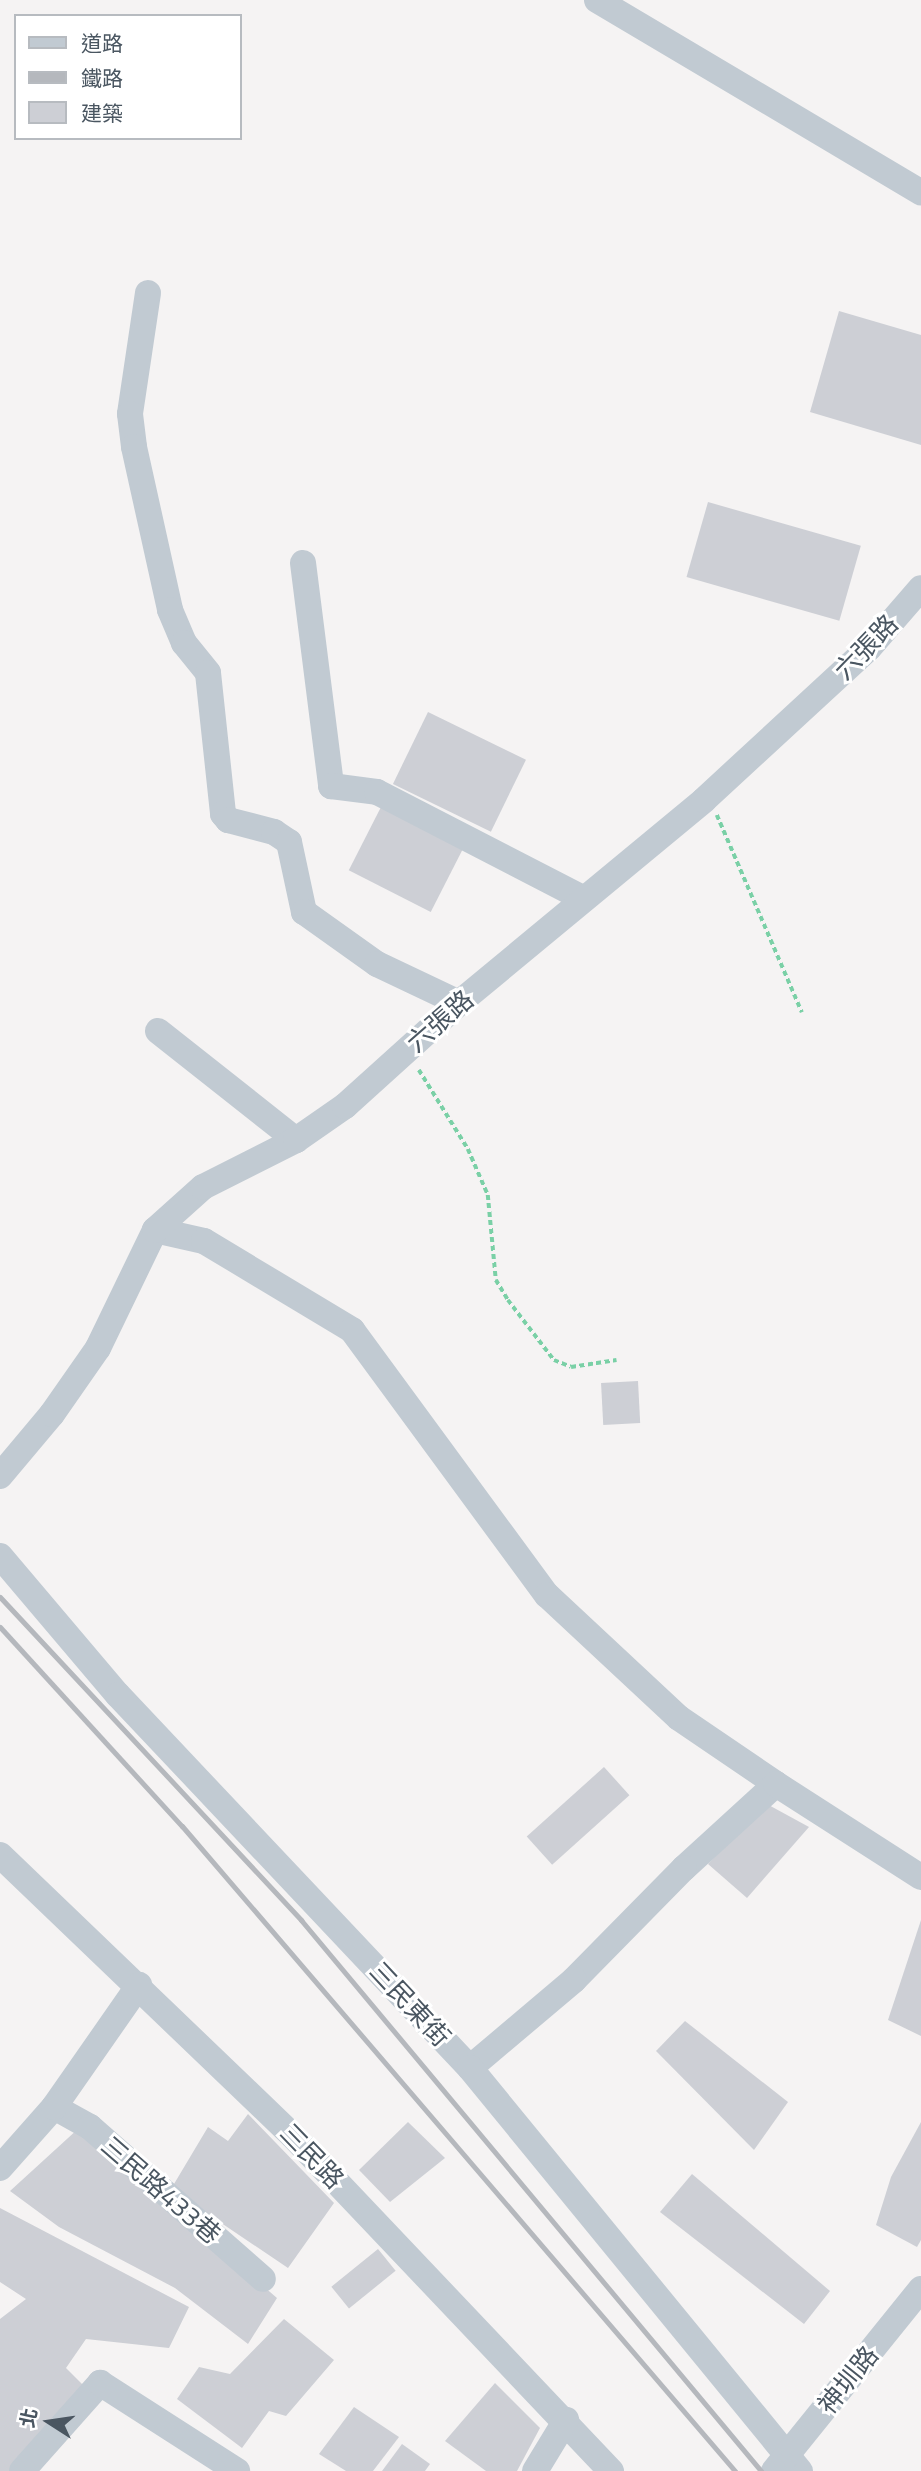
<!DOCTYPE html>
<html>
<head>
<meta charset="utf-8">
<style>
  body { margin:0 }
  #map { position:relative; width:921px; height:2471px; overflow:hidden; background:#f5f3f3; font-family:"Titillium Web","Noto Sans TC",sans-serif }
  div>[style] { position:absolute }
  .building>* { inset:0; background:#cdcfd5; transform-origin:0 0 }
  .path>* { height:3.5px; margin-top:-1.75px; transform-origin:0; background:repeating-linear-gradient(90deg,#7ad0a6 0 5px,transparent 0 8.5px) }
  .minor>* { height:26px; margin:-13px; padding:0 13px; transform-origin:13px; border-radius:13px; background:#c1cad2 }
  .rail>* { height:5px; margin:-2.5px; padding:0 2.5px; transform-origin:2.5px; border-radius:2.5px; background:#b5b8bd }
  span { translate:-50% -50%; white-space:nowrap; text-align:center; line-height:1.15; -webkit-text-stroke:6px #fff; paint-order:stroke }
  .street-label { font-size:26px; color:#4a5661 }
  .legend { position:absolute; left:14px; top:14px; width:228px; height:126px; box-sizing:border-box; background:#fff; border:2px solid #b7bbc0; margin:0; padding:9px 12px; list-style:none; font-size:21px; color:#4a5661 }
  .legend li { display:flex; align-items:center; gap:14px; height:35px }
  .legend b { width:35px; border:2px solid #b7bbc0 }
  .north { position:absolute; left:14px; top:2387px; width:70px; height:70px; -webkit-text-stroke:5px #fff; paint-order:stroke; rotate:282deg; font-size:19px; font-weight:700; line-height:28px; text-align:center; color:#4a5661 }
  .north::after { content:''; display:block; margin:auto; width:24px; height:32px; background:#4a5661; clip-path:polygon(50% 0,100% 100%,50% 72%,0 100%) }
</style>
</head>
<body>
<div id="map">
  <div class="building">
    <div style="clip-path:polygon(839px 311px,921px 335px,921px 445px,810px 412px)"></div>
    <div style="left:708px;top:502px;width:159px;height:78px;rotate:16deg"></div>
    <div style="left:428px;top:712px;width:109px;height:80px;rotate:26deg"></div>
    <div style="left:381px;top:807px;width:92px;height:71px;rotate:27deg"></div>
    <div style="left:638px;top:1381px;width:42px;height:37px;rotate:87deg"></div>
    <div style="left:604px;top:1767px;width:38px;height:104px;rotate:48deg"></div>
    <div style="clip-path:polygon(765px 1803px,809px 1827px,747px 1898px,708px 1864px)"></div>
    <div style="clip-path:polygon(921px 1920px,921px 2036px,888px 2020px)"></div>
    <div style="clip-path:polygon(685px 2021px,788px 2102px,754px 2150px,656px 2051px)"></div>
    <div style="clip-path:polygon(248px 2114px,334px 2203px,288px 2268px,171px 2189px,208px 2127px,228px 2141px)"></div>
    <div style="clip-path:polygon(408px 2122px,445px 2158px,390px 2202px,359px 2170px)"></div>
    <div style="clip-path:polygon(921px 2122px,921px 2240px,917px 2247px,876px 2225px,891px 2177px)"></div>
    <div style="clip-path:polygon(79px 2128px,277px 2298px,248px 2344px,175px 2288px,59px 2227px,10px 2191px)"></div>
    <div style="clip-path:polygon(692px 2174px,830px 2291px,804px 2324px,660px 2212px)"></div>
    <div style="clip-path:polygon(0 2208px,189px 2307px,169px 2348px,86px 2339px,66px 2368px,85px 2387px,15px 2471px,0 2471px,0 2319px,26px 2299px,0 2282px)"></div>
    <div style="left:378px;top:2249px;width:28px;height:60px;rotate:51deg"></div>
    <div style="clip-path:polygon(284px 2319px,334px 2360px,286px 2416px,269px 2411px,242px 2448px,177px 2399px,199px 2367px,230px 2374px)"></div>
    <div style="clip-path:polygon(495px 2383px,540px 2428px,517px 2471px,486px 2471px,445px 2441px)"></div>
    <div style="clip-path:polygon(354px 2407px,399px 2437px,373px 2471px,346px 2471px,319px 2454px)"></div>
    <div style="clip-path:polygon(402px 2444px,430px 2464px,425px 2471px,382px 2471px)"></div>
  </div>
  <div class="path">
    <div style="left:717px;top:815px;width:215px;rotate:66.7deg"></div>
    <div style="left:419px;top:1070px;width:93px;rotate:58.2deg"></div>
    <div style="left:468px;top:1149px;width:50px;rotate:66.5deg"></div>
    <div style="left:488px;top:1195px;width:85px;rotate:84.6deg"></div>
    <div style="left:496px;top:1280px;width:23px;rotate:59deg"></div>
    <div style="left:508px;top:1300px;width:76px;rotate:52.5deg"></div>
    <div style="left:554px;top:1360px;width:18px;rotate:22deg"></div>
    <div style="left:571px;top:1367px;width:46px;rotate:-8.8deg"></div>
  </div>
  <div class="minor">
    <div style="left:597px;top:0;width:377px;rotate:30.7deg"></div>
    <div style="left:148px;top:293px;width:122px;rotate:98.5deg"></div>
    <div style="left:130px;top:414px;width:33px;rotate:83deg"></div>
    <div style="left:134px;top:447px;width:167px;rotate:77.5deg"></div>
    <div style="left:170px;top:610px;width:36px;rotate:67deg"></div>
    <div style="left:184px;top:643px;width:38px;rotate:51deg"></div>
    <div style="left:208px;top:673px;width:142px;rotate:83.9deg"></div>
    <div style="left:223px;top:814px;width:8px;rotate:50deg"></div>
    <div style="left:228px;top:820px;width:48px;rotate:14.6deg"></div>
    <div style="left:274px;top:832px;width:18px;rotate:34deg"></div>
    <div style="left:289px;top:842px;width:72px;rotate:77.9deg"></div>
    <div style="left:304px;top:912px;width:90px;rotate:35.5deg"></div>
    <div style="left:377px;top:964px;width:91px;rotate:25.4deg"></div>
    <div style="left:303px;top:563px;width:225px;rotate:82.8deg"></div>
    <div style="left:331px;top:786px;width:46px;rotate:7.4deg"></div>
    <div style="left:377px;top:792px;width:233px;rotate:27.3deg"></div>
    <div style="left:158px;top:1031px;width:176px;rotate:38.3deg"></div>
    <div style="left:155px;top:1230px;width:50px;rotate:12.7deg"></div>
    <div style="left:204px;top:1241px;width:173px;rotate:31deg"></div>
    <div style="left:352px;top:1330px;width:329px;rotate:53.7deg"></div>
    <div style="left:547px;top:1595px;width:180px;rotate:43deg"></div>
    <div style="left:679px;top:1718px;width:117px;rotate:34.2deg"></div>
    <div style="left:776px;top:1784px;width:125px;rotate:137.6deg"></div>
    <div style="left:684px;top:1868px;width:157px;rotate:134.5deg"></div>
    <div style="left:574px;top:1980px;width:136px;rotate:139.8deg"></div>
    <div style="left:0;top:1476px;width:81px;rotate:-50deg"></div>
    <div style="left:52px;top:1414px;width:80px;rotate:-55.1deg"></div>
    <div style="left:98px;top:1348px;width:131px;rotate:-64.2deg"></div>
    <div style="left:155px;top:1230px;width:64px;rotate:-41.9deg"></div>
    <div style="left:203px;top:1187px;width:104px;rotate:-26.8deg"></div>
    <div style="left:296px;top:1140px;width:60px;rotate:-34.8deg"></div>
    <div style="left:345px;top:1106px;width:154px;rotate:-42.1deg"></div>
    <div style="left:459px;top:1003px;width:318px;rotate:-39.6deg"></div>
    <div style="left:704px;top:800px;width:224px;rotate:-42.7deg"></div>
    <div style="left:869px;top:648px;width:79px;rotate:-49.1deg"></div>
    <div style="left:0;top:1556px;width:182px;rotate:49.7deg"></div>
    <div style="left:118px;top:1695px;width:513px;rotate:46.66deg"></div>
    <div style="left:470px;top:2068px;width:521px;rotate:50.69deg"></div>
    <div style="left:776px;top:1784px;width:172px;rotate:32.7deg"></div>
    <div style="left:0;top:1855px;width:406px;rotate:43.8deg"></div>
    <div style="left:293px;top:2136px;width:462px;rotate:46.5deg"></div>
    <div style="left:54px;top:2107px;width:41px;rotate:29.1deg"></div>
    <div style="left:90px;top:2127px;width:230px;rotate:41.3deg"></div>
    <div style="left:0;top:2168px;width:81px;rotate:-48.5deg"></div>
    <div style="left:54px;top:2107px;width:149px;rotate:-55.1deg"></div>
    <div style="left:22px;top:2471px;width:118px;rotate:-48.4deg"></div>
    <div style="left:100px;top:2383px;width:163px;rotate:32.7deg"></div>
    <div style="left:535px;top:2471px;width:60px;rotate:-58.7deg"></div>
    <div style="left:774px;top:2471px;width:234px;rotate:-51.1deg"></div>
  </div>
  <div class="rail">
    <div style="left:0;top:1597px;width:442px;rotate:47deg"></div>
    <div style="left:301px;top:1920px;width:718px;rotate:50.14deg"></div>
    <div style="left:0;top:1627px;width:270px;rotate:47.6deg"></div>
    <div style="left:182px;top:1826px;width:850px;rotate:49.39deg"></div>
  </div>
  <div class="street-label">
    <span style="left:866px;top:647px;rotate:-46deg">六張路</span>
    <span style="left:440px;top:1021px;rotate:-41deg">六張路</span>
    <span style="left:410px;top:2004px;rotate:47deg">三民東街</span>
    <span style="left:312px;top:2156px;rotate:46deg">三民路</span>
    <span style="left:161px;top:2190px;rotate:41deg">三民路433巷</span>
    <span style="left:848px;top:2380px;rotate:-51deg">神圳路</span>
  </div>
  <ul class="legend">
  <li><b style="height:9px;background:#c1cad2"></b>道路</li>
  <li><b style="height:9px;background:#b5b8bd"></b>鐵路</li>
  <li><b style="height:19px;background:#cdcfd5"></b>建築</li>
  </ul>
  <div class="north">北</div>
</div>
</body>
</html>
